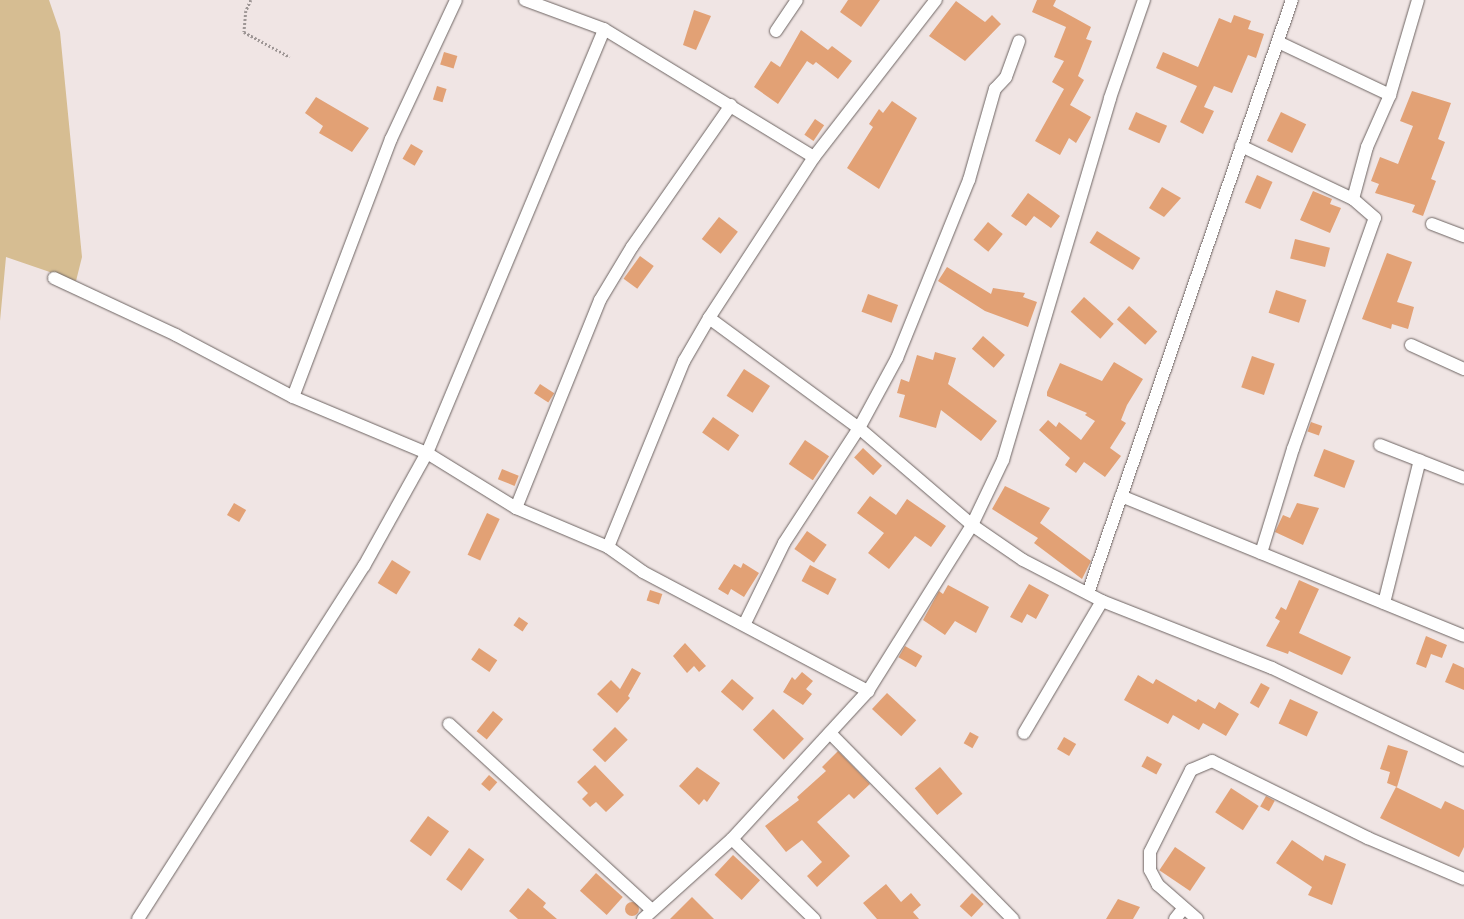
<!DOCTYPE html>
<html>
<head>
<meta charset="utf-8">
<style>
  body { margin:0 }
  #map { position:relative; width:1464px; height:919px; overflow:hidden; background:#f0e5e4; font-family:"Exo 2",sans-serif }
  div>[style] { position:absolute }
  .green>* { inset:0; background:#d6bd92 }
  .building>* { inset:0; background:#e2a175; transform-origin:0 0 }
  .round { border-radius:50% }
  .path>* { height:2.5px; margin-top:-1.25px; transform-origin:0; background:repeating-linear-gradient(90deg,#9e9695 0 2px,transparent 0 4px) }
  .roads { filter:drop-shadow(0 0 1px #6d6462) drop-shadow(0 0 1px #6d6462) }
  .minor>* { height:12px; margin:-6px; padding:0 6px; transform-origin:6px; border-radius:6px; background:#fff }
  span { translate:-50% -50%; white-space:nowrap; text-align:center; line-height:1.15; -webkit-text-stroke:3.5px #f0e5e4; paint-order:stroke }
</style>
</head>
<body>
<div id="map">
  <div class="green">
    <div style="clip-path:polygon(0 0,49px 0,60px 32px,82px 257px,76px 281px,6px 257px,0 321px)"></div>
  </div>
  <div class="building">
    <div style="clip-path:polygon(848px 0,880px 0,861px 27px,840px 12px)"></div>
    <div style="clip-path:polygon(1037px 0,1056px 0,1053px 6px,1091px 27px,1086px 39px,1092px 41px,1078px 76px,1084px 80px,1070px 105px,1091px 117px,1076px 143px,1069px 138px,1060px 155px,1035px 141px,1064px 89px,1052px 82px,1064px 61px,1054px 57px,1066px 27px,1032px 12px)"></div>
    <div style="clip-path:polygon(956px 1px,985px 22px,992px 15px,1001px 24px,965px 61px,929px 36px)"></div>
    <div style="clip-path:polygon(694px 10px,711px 16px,696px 50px,683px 45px)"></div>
    <div style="clip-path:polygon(1234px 15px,1251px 21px,1248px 29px,1264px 34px,1256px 58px,1248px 55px,1232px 93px,1214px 86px,1204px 107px,1214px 111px,1203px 134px,1180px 122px,1197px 86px,1156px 68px,1163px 52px,1198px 67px,1219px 18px,1231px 23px)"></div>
    <div style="clip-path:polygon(801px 30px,828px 50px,832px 46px,852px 61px,838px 79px,816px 62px,813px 65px,807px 61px,778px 104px,754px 87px,771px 61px,780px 67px)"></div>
    <div style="left:444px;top:52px;width:14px;height:13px;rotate:17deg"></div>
    <div style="left:437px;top:86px;width:10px;height:14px;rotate:17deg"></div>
    <div style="clip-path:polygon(1412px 91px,1451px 103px,1438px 139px,1445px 142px,1431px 179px,1436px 181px,1423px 216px,1412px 212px,1415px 205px,1375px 193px,1379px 184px,1371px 181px,1380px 157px,1398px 164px,1413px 126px,1400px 121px)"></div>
    <div style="clip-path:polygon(316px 97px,369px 128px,352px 152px,319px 133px,323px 126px,305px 113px)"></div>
    <div style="clip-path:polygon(892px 101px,917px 118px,879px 189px,847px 168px,873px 127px,869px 124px,879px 109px,883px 113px)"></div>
    <div style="left:1136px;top:112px;width:34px;height:19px;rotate:24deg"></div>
    <div style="left:1281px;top:112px;width:28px;height:32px;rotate:26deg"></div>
    <div style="left:815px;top:119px;width:11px;height:19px;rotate:34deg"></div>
    <div style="left:411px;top:144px;width:14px;height:17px;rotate:30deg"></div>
    <div style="left:1257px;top:175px;width:17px;height:30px;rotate:24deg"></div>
    <div style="clip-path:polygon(1162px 187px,1181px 198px,1164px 217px,1149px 208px)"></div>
    <div style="clip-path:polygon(1313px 191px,1332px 199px,1330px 204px,1341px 208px,1330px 233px,1300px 220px)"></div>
    <div style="clip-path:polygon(1028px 193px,1060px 216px,1051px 228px,1034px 216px,1026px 226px,1011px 216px)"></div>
    <div style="left:719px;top:217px;width:24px;height:28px;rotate:38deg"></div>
    <div style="left:988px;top:222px;width:19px;height:23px;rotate:39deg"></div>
    <div style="left:1097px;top:231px;width:51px;height:14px;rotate:32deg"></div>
    <div style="left:1295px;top:239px;width:36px;height:20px;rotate:14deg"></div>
    <div style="clip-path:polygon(1387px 253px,1412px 262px,1397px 302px,1414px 307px,1408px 329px,1392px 324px,1391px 329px,1362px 319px)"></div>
    <div style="left:640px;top:256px;width:17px;height:28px;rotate:36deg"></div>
    <div style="clip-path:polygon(947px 267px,991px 294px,993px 288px,1025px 293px,1023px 297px,1037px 302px,1028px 327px,985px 311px,938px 281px)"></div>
    <div style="left:1276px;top:290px;width:32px;height:24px;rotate:18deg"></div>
    <div style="left:868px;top:294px;width:32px;height:19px;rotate:20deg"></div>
    <div style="left:1084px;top:297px;width:40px;height:20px;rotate:42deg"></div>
    <div style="left:1129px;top:306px;width:38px;height:18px;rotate:42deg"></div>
    <div style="left:983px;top:336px;width:29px;height:17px;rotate:41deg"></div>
    <div style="clip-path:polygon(935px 352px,956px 358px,948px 384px,997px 421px,981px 441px,941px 410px,936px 428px,899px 417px,905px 395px,897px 393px,901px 379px,909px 382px,917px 355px,933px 360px)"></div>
    <div style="left:1252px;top:356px;width:24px;height:33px;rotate:19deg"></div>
    <div style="clip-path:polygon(1114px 362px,1143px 379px,1127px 405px,1121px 420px,1126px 423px,1110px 448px,1121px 456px,1105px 477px,1084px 462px,1076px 473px,1065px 465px,1070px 458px,1039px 430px,1048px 420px,1056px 427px,1059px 422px,1081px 440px,1095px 421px,1085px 415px,1087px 413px,1047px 396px,1047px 392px,1060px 363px,1102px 381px)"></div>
    <div style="left:744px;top:369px;width:31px;height:32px;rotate:33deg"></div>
    <div style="left:540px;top:384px;width:17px;height:11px;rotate:33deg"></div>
    <div style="left:713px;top:417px;width:32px;height:19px;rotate:35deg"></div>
    <div style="left:1311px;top:422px;width:12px;height:10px;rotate:20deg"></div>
    <div style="left:805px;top:440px;width:29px;height:29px;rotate:34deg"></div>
    <div style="left:863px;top:448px;width:26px;height:13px;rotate:43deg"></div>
    <div style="left:1324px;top:449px;width:33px;height:29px;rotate:21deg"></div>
    <div style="left:502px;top:469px;width:18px;height:11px;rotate:22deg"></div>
    <div style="clip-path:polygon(1005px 486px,1050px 508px,1040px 523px,1091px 561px,1082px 579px,1034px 543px,1038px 538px,992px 509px)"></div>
    <div style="clip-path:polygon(870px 496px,896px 515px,907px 499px,946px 526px,931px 547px,915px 536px,889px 569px,868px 553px,884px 533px,857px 513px)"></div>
    <div style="left:234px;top:503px;width:14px;height:14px;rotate:30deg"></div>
    <div style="clip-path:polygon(1297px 503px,1319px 508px,1303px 545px,1275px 532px,1283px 515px,1290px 518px)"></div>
    <div style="left:487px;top:513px;width:14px;height:46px;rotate:25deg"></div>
    <div style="left:807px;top:531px;width:24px;height:22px;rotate:35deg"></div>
    <div style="left:392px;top:560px;width:22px;height:27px;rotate:32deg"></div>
    <div style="clip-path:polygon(743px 563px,759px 573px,744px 597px,731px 589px,728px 595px,718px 589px,734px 564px,741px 568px)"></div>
    <div style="left:810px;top:565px;width:30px;height:18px;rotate:28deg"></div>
    <div style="clip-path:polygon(1299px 580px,1319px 589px,1299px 633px,1351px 657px,1342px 675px,1289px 651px,1288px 654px,1266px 646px,1280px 621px,1275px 618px,1281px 607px,1286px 610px)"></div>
    <div style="clip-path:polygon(1029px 584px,1049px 595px,1036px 619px,1027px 614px,1022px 623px,1010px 617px)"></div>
    <div style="clip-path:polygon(948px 585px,989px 607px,976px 633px,955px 621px,945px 635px,923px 620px,939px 591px,943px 594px)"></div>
    <div style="left:650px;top:590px;width:13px;height:11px;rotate:18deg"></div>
    <div style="left:519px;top:617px;width:11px;height:10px;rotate:34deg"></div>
    <div style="clip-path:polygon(1426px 636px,1447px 645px,1442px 658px,1431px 654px,1426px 668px,1416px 664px)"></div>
    <div style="clip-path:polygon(685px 643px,706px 666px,699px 672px,694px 666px,687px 673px,673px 656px)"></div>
    <div style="left:905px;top:646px;width:20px;height:13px;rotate:30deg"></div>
    <div style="left:479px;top:648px;width:22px;height:14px;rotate:34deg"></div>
    <div style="clip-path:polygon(1453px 663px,1464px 668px,1464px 690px,1445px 682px)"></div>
    <div style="clip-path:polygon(632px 668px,641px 673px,628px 696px,630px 698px,617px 713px,597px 694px,611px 680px,620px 689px)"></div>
    <div style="clip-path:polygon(802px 672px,813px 681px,806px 689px,812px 694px,803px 705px,783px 692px,792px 677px,795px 680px)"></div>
    <div style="clip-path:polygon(1138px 675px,1153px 684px,1156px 679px,1196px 702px,1198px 699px,1215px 709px,1219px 702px,1239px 714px,1226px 736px,1203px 723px,1199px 730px,1173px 715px,1168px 724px,1124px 700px)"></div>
    <div style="left:732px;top:679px;width:29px;height:17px;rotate:41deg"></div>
    <div style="left:1261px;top:683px;width:10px;height:23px;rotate:29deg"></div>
    <div style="left:887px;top:693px;width:40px;height:22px;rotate:43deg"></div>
    <div style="left:1290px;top:699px;width:31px;height:27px;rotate:25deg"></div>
    <div style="left:773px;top:709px;width:43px;height:29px;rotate:44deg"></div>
    <div style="left:493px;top:711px;width:13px;height:26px;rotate:39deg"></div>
    <div style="left:615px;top:727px;width:18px;height:32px;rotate:45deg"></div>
    <div style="left:970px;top:732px;width:10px;height:13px;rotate:29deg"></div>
    <div style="left:1064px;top:737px;width:14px;height:14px;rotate:30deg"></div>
    <div style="clip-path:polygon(1388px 745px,1408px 751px,1397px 787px,1387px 783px,1390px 772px,1380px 769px)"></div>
    <div style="clip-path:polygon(838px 751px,870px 784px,854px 799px,849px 794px,817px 822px,850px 856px,817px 887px,807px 876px,822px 862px,802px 840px,786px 852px,765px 826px,799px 800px,797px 797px,826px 771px,822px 767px)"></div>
    <div style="left:1147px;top:756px;width:17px;height:12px;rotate:28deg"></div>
    <div style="clip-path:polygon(595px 765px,624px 795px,606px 812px,596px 802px,590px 807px,582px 799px,588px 793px,577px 782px)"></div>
    <div style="clip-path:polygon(697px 767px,720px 783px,707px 802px,704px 799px,699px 805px,679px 786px)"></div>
    <div style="left:940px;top:767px;width:35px;height:33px;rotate:50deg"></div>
    <div style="left:489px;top:775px;width:11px;height:12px;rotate:41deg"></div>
    <div style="clip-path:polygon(1396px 787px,1441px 809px,1445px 801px,1464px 810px,1464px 847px,1459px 857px,1380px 818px)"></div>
    <div style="left:1231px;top:788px;width:33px;height:29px;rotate:33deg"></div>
    <div style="left:1266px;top:796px;width:10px;height:12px;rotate:29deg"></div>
    <div style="left:428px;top:816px;width:26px;height:31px;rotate:36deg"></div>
    <div style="clip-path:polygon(1292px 840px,1323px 861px,1325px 855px,1346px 864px,1332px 905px,1308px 895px,1312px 887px,1276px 863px)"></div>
    <div style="left:1175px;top:847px;width:37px;height:28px;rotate:34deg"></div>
    <div style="left:469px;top:848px;width:19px;height:39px;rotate:36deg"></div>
    <div style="left:733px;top:855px;width:37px;height:27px;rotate:43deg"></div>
    <div style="left:596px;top:873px;width:36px;height:24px;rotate:42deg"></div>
    <div style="clip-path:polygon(886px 884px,901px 902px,911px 893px,921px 905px,913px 912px,919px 919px,877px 919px,863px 903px)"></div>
    <div style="clip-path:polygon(528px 888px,546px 903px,543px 907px,557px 919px,518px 919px,509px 911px)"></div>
    <div style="left:972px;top:893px;width:16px;height:18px;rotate:43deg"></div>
    <div style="clip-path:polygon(692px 897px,714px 919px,670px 919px)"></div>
    <div style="clip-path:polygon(1118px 899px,1140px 907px,1133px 919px,1106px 919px)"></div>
    <div class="round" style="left:625px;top:902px;width:14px;height:14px"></div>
  </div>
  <div class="path">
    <div style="left:251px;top:0;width:12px;rotate:114deg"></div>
    <div style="left:246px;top:11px;width:21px;rotate:95deg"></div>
    <div style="left:244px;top:32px;width:52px;rotate:28.5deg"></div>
  </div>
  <div class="roads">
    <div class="minor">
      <div style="left:525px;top:0;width:84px;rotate:20.2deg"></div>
      <div style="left:604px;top:29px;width:246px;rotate:31.4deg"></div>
      <div style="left:776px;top:31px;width:37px;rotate:-56deg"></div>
      <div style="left:1278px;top:42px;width:124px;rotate:25.3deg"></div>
      <div style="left:1241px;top:146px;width:124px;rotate:25.3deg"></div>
      <div style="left:1432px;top:224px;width:34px;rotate:21deg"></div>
      <div style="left:54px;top:278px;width:135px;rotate:25deg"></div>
      <div style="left:176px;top:335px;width:132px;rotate:27.9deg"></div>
      <div style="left:293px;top:397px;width:145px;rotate:22.7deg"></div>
      <div style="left:427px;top:453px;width:105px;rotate:31.7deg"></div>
      <div style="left:516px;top:508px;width:100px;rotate:23deg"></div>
      <div style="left:608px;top:547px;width:43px;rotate:35.5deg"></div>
      <div style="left:643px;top:572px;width:255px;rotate:27.9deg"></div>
      <div style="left:709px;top:318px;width:186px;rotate:36.3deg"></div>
      <div style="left:859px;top:428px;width:149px;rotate:40.6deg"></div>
      <div style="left:972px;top:525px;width:62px;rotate:34.5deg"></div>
      <div style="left:1023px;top:560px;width:89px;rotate:27.4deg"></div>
      <div style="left:1102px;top:601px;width:183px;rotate:21.5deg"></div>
      <div style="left:1272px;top:668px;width:213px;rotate:25.6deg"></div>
      <div style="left:1411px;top:345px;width:58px;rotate:24.4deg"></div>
      <div style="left:293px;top:397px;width:276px;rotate:-69.2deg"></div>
      <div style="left:391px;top:139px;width:153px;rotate:-64.9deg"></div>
      <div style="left:1380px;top:445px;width:90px;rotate:21.4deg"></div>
      <div style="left:1121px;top:496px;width:370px;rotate:22.2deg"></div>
      <div style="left:516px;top:508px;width:224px;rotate:-68deg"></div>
      <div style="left:600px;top:300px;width:62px;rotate:-58.9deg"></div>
      <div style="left:632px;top:247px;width:173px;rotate:-55.1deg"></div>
      <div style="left:608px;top:547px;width:201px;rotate:-67.8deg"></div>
      <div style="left:684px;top:361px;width:50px;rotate:-59.8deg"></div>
      <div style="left:709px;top:318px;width:192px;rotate:-56.9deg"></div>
      <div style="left:814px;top:157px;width:199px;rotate:-52.2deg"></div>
      <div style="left:1261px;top:553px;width:109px;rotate:-72.9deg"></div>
      <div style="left:1293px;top:449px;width:245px;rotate:-70.5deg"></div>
      <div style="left:1375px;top:218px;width:29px;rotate:-139deg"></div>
      <div style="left:1353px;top:199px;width:54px;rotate:-74.9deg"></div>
      <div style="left:1367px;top:147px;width:57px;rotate:-66.1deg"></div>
      <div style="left:1390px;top:95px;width:99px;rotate:-73.6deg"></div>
      <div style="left:1088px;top:593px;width:627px;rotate:-71.02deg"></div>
      <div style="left:1384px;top:603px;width:147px;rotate:-75.9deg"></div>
      <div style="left:745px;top:623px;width:89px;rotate:-64deg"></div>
      <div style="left:784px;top:543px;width:137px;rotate:-56.9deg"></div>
      <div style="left:859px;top:428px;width:80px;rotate:-61.5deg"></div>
      <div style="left:897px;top:358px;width:192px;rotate:-68deg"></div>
      <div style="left:969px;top:180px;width:95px;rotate:-74.1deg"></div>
      <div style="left:995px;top:89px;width:16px;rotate:-47deg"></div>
      <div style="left:1006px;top:77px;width:38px;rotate:-70deg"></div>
      <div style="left:449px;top:724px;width:275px;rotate:42.5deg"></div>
      <div style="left:830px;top:733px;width:261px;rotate:45.5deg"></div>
      <div style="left:1024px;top:733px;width:153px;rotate:-59.4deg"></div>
      <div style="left:732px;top:839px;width:115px;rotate:44.3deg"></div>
      <div style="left:138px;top:919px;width:419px;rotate:-57.4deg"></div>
      <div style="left:364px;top:566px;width:129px;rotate:-60.9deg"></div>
      <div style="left:427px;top:453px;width:459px;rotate:-67.3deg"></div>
      <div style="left:643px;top:919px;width:120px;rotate:-42deg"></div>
      <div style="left:732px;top:839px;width:201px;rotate:-47.4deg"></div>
      <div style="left:868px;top:691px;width:196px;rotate:-57.9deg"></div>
      <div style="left:972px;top:525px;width:72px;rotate:-64.5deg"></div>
      <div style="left:1003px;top:460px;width:377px;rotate:-73.5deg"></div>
      <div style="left:1110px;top:98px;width:104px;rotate:-70.9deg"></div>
      <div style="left:1175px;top:919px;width:14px;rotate:-51deg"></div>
      <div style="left:1197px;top:919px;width:52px;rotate:-138.9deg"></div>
      <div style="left:1158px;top:885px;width:17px;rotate:-118deg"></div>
      <div style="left:1150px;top:870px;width:18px;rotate:-90deg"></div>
      <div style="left:1150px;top:852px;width:92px;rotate:-63.4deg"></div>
      <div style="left:1191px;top:770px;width:23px;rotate:-23deg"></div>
      <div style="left:1212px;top:761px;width:174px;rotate:26.3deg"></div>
      <div style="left:1368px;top:838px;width:104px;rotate:23.1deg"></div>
    </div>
  </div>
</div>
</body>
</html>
